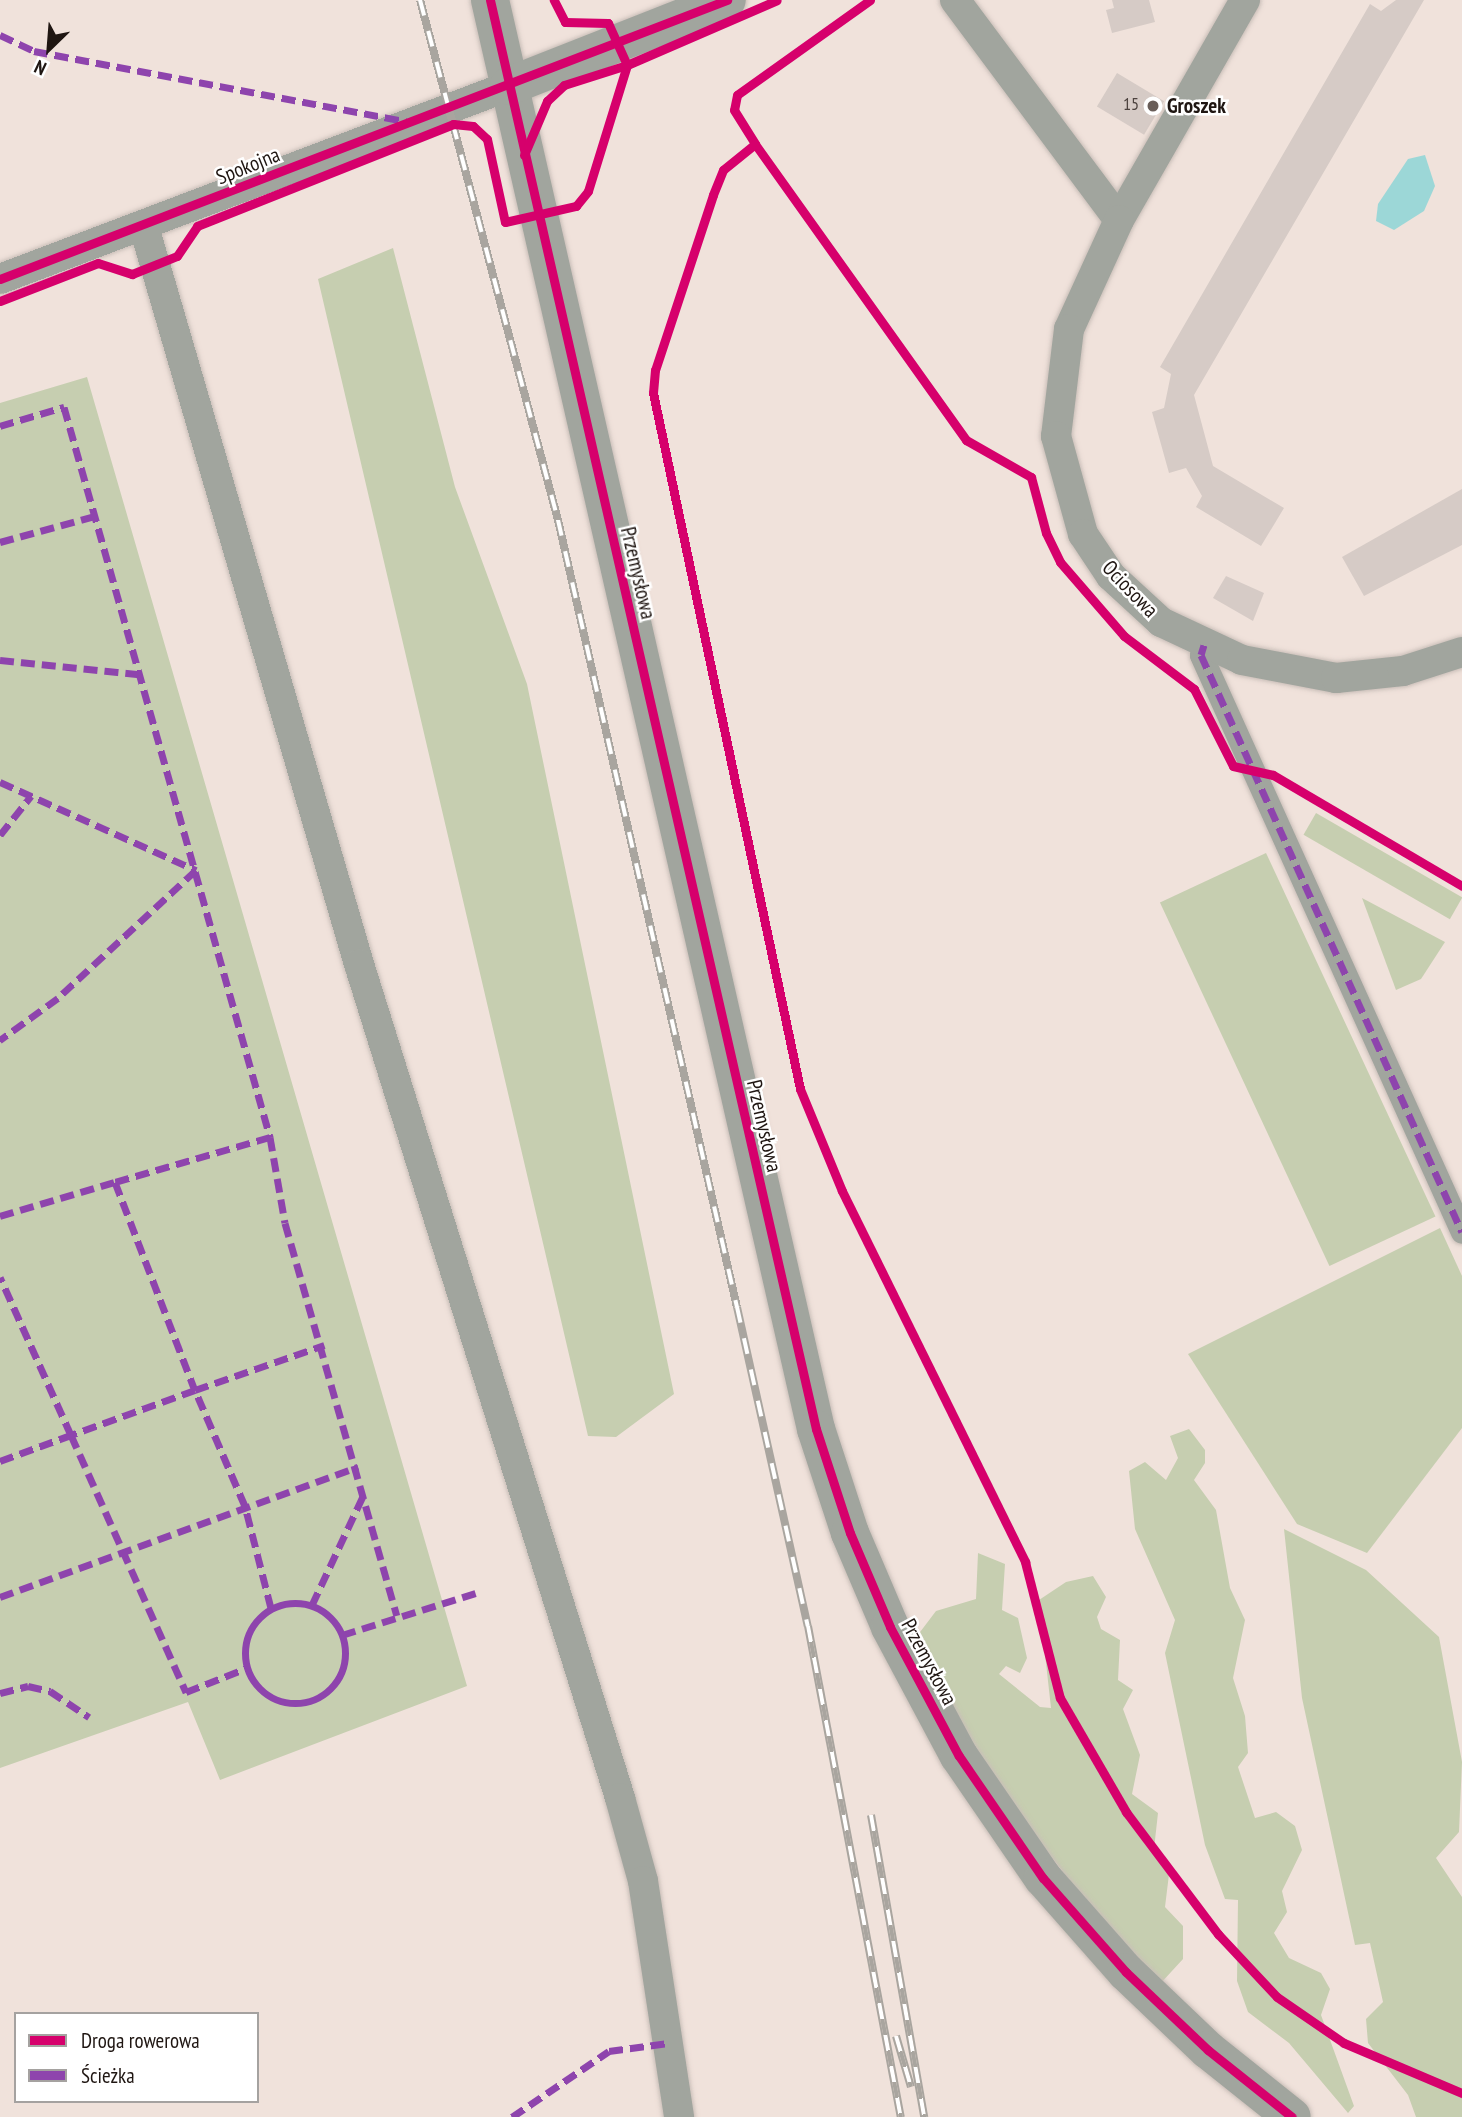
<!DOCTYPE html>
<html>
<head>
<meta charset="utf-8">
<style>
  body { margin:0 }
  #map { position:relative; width:1462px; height:2117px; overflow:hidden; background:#f0e2db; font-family:"PT Sans Narrow",sans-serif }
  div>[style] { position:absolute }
  .green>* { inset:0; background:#c6ceb0; transform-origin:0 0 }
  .water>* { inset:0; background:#9cd7d7 }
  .building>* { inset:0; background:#d6cbc6; transform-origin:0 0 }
  .roads { filter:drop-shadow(0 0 2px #c9beb8) drop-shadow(0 0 2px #c9beb8) }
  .pedestrian>* { height:23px; margin:-11.5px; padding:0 11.5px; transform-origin:11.5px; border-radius:11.5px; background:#a1a59e }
  .minor>* { height:30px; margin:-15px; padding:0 15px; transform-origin:15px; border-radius:15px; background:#a1a59e }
  .tertiary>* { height:38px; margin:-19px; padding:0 19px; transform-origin:19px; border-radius:19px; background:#a1a59e }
  .rail>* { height:8px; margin-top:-4px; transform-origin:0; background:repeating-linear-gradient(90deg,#fff 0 16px,#a9a59f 0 32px); box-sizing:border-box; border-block:2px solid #a9a59f }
  .quiet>* { height:7px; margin-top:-3.5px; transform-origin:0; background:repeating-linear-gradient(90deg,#8e44ad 0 14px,transparent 0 21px) }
  .quiet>.ring { margin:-3.5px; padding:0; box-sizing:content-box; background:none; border:7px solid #8e44ad; border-radius:50% }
  .cycleway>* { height:9px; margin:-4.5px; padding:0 4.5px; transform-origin:4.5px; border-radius:4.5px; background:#d6006c }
  .dots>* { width:19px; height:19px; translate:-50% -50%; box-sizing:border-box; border:4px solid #fff; border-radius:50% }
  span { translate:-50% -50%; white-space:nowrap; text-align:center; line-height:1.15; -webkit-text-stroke:5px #fff; paint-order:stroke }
  .number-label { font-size:18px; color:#4d433f }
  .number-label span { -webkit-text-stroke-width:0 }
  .poi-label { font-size:21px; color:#1f1612; font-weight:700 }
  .left { translate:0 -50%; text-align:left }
  .street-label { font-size:21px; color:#1f1612 }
  .legend { position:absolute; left:14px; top:2012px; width:245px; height:91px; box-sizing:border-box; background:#fff; border:2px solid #a5a2a0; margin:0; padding:9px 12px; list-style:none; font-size:21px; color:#1f1612 }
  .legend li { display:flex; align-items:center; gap:14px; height:35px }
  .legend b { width:35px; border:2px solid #a5a2a0 }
  .north { position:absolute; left:14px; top:14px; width:70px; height:70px; -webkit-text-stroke:5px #fff; paint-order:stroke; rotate:205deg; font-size:19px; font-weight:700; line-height:28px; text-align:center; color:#1f1612 }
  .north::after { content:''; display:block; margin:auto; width:24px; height:32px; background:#1f1612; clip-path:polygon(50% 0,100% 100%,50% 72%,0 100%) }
</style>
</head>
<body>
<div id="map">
  <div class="green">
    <div style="clip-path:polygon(393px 248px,455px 487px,527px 684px,674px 1394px,616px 1437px,588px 1436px,318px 279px)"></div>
    <div style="clip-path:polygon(87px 377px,467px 1686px,220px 1780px,188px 1702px,0 1768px,0 403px)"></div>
    <div style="left:1316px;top:813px;width:169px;height:25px;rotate:30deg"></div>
    <div style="left:1266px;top:853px;width:401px;height:117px;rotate:65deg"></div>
    <div style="clip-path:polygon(1362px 898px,1445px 942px,1421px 979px,1396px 990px)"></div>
    <div style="clip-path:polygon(1440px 1228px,1462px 1276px,1462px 1428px,1367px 1553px,1297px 1524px,1188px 1354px)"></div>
    <div style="clip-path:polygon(1189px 1429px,1205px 1450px,1205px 1463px,1194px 1480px,1216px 1510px,1230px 1588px,1245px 1620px,1233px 1678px,1245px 1716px,1248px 1753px,1238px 1767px,1255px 1818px,1276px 1812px,1295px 1826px,1302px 1850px,1282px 1891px,1287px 1912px,1274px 1933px,1289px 1958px,1321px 1973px,1330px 1989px,1321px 2015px,1354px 2106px,1348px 2113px,1289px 2043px,1248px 2012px,1237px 1981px,1238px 1900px,1225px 1899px,1205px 1845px,1165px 1653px,1175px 1620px,1135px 1529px,1129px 1471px,1145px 1462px,1166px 1480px,1178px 1458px,1170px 1436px)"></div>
    <div style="clip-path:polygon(1284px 1529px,1366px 1570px,1439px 1637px,1462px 1762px,1459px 1832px,1436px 1858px,1462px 1897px,1462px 2117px,1416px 2117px,1408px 2095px,1368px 2043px,1366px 2019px,1383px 2002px,1370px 1943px,1355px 1945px,1302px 1698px)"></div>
    <div style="clip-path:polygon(978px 1553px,1005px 1564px,1002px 1610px,1018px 1618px,1027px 1658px,1020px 1673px,1006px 1666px,999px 1674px,1040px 1707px,1051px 1708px,1039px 1600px,1066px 1582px,1093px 1576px,1106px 1597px,1097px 1617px,1101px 1629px,1120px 1640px,1118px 1680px,1133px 1690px,1123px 1709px,1140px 1755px,1132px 1794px,1158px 1813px,1154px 1849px,1170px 1866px,1165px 1907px,1183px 1926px,1183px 1959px,1160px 1984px,1116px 1941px,992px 1779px,911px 1644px,936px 1611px,976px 1599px)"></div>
  </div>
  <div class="water">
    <div style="clip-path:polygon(1425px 155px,1435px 186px,1424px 211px,1394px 230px,1376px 221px,1378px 204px,1408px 159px)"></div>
  </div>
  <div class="building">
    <div style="clip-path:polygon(1112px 0,1149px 0,1155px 22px,1112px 33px,1106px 10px,1114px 8px)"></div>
    <div style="clip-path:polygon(1396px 0,1424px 0,1194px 395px,1213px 466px,1284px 508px,1261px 546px,1196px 507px,1202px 496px,1186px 468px,1169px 473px,1152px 412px,1164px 408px,1171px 374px,1160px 367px,1370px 4px,1381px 11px)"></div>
    <div style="left:1117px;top:73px;width:55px;height:39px;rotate:31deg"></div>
    <div style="clip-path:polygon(1462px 489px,1462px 545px,1364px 596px,1342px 557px)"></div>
    <div style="clip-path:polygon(1226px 576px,1264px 593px,1253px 621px,1213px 598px)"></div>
  </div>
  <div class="roads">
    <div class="pedestrian">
      <div style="left:1204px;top:645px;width:10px;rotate:107deg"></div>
      <div style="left:1201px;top:655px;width:633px;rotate:65.66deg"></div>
    </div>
    <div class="minor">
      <div style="left:955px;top:0;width:274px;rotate:53.3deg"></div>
      <div style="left:1245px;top:0;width:254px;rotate:119.8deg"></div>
      <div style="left:1119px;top:220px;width:120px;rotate:114.6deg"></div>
      <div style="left:1069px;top:329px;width:108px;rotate:96.9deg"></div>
      <div style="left:1056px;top:436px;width:102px;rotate:74.6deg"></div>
      <div style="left:1083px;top:534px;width:50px;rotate:56.3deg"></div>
      <div style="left:1111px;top:576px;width:68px;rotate:42.6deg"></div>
      <div style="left:1161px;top:622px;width:89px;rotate:25.1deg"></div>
      <div style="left:1242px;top:660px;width:96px;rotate:10.8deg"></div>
      <div style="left:1336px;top:678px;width:67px;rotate:-6deg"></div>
      <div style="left:1403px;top:671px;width:62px;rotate:-17.9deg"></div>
      <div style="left:144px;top:227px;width:768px;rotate:73.74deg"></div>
      <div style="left:359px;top:964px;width:874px;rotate:72.62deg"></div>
      <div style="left:620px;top:1798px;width:86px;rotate:74.5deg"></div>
      <div style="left:643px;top:1881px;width:239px;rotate:81.3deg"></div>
      <div style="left:0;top:279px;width:544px;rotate:-20.77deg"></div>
    </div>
    <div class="tertiary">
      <div style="left:490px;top:0;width:1466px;rotate:77.15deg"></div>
      <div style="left:816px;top:1429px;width:109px;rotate:71.9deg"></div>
      <div style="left:850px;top:1533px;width:102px;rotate:66.9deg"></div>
      <div style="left:890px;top:1627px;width:146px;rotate:61.9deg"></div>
      <div style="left:959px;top:1756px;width:148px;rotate:55.5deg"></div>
      <div style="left:1043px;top:1878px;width:125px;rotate:48.6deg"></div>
      <div style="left:1126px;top:1972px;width:113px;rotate:43.6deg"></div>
      <div style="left:1208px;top:2050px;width:107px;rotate:38.6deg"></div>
      <div style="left:509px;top:86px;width:234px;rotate:-21.5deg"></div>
    </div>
  </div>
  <div class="rail">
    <div style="left:420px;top:0;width:538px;rotate:75.14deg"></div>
    <div style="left:558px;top:520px;width:807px;rotate:77.19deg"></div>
    <div style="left:737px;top:1307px;width:327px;rotate:77.5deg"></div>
    <div style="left:808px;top:1626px;width:500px;rotate:79.3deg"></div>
    <div style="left:871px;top:1815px;width:307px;rotate:80deg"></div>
    <div style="left:896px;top:2036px;width:53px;rotate:73.6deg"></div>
  </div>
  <div class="quiet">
    <div style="left:0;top:35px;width:38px;rotate:25deg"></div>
    <div style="left:34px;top:51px;width:379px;rotate:10.7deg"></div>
    <div style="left:0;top:426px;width:67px;rotate:-16.5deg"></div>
    <div style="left:64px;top:407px;width:759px;rotate:74.24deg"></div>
    <div style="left:270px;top:1137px;width:161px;rotate:163.8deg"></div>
    <div style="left:0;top:542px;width:98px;rotate:-15.3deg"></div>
    <div style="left:1204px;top:645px;width:10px;rotate:107deg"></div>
    <div style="left:1201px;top:655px;width:633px;rotate:65.66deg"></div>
    <div style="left:0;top:660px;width:140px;rotate:5.8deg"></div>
    <div style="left:0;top:782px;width:215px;rotate:24.2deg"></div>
    <div style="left:196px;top:870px;width:188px;rotate:137.2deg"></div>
    <div style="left:58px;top:998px;width:72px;rotate:144.1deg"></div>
    <div style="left:0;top:835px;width:50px;rotate:-51.5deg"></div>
    <div style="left:270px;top:1137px;width:87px;rotate:80.1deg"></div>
    <div style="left:285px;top:1223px;width:408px;rotate:74.1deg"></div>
    <div style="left:0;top:1216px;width:120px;rotate:-16.5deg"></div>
    <div style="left:115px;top:1182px;width:223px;rotate:69deg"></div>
    <div style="left:195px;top:1390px;width:132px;rotate:160.1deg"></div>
    <div style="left:71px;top:1435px;width:173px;rotate:-114.2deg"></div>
    <div style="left:0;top:1461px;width:76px;rotate:-20.1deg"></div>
    <div style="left:71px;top:1435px;width:282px;rotate:65.9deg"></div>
    <div style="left:186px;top:1692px;width:66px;rotate:-21.5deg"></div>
    <div style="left:0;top:1597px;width:381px;rotate:-20deg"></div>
    <div class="ring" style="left:245px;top:1603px;width:93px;height:93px"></div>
    <div style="left:312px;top:1605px;width:123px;rotate:-64.9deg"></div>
    <div style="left:271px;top:1608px;width:105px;rotate:-104.3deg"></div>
    <div style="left:245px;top:1506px;width:126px;rotate:-113.3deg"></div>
    <div style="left:195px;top:1390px;width:137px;rotate:-19.2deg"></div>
    <div style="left:342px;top:1635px;width:144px;rotate:-17.4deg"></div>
    <div style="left:0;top:1693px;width:29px;rotate:-14deg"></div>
    <div style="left:28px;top:1686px;width:23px;rotate:13deg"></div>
    <div style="left:50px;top:1691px;width:47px;rotate:33.7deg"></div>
    <div style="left:512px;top:2117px;width:117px;rotate:-34.2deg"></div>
    <div style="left:609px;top:2051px;width:60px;rotate:-7.7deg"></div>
  </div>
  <div class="cycleway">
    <div style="left:490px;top:0;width:1466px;rotate:77.15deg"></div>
    <div style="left:816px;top:1429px;width:109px;rotate:71.9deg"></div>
    <div style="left:850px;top:1533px;width:102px;rotate:66.9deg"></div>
    <div style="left:890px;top:1627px;width:146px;rotate:61.9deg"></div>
    <div style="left:959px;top:1756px;width:148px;rotate:55.5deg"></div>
    <div style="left:1043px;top:1878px;width:125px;rotate:48.6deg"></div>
    <div style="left:1126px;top:1972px;width:113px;rotate:43.6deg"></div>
    <div style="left:1208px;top:2050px;width:107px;rotate:38.6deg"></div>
    <div style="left:870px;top:0;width:163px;rotate:144.5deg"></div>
    <div style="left:737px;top:95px;width:15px;rotate:101deg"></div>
    <div style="left:734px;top:110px;width:40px;rotate:58deg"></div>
    <div style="left:755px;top:144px;width:364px;rotate:54.5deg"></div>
    <div style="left:966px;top:440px;width:75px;rotate:29.6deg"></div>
    <div style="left:1031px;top:477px;width:58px;rotate:75deg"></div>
    <div style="left:1046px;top:533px;width:32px;rotate:64deg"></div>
    <div style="left:1060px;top:562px;width:98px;rotate:49.1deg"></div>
    <div style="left:1124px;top:636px;width:88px;rotate:37.1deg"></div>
    <div style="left:1194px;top:689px;width:86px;rotate:63.1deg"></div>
    <div style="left:1233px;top:766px;width:41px;rotate:12.7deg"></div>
    <div style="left:1273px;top:775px;width:219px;rotate:30.4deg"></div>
    <div style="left:755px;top:144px;width:41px;rotate:140.9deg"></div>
    <div style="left:723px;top:170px;width:27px;rotate:112deg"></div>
    <div style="left:713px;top:195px;width:184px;rotate:108.3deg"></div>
    <div style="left:655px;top:370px;width:23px;rotate:95deg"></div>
    <div style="left:653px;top:393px;width:711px;rotate:78.07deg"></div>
    <div style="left:800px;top:1089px;width:110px;rotate:67.6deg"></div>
    <div style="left:842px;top:1191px;width:414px;rotate:63.7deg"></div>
    <div style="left:1025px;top:1562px;width:140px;rotate:75.6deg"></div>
    <div style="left:1060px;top:1698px;width:132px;rotate:59.9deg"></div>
    <div style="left:1126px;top:1812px;width:153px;rotate:53deg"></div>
    <div style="left:1218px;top:1934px;width:86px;rotate:46.9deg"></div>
    <div style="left:1277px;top:1997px;width:81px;rotate:34.5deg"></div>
    <div style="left:1344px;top:2043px;width:128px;rotate:23deg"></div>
    <div style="left:524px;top:155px;width:59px;rotate:-66.9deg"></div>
    <div style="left:547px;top:101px;width:23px;rotate:-43deg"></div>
    <div style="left:564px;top:85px;width:66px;rotate:-17.6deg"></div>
    <div style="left:627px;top:65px;width:163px;rotate:-23.4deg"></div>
    <div style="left:0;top:279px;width:779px;rotate:-21deg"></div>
    <div style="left:0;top:301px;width:105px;rotate:-21.2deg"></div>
    <div style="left:98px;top:263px;width:36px;rotate:18deg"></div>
    <div style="left:132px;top:274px;width:48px;rotate:-21.8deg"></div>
    <div style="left:177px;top:256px;width:36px;rotate:-56deg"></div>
    <div style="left:197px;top:226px;width:276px;rotate:-21.7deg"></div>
    <div style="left:453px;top:124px;width:20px;rotate:6deg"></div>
    <div style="left:473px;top:126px;width:19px;rotate:43deg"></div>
    <div style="left:487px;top:139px;width:85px;rotate:77.8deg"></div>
    <div style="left:505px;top:222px;width:73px;rotate:-12.7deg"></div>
    <div style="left:576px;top:206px;width:19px;rotate:-51deg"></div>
    <div style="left:588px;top:191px;width:132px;rotate:-72.8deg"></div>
    <div style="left:627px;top:65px;width:46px;rotate:-114.3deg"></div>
    <div style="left:608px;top:23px;width:43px;rotate:-178.7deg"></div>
    <div style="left:565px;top:22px;width:25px;rotate:-117deg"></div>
  </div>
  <div class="dots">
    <div style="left:1153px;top:106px;background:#685d58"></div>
  </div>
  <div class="number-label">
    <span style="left:1131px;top:104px">15</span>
  </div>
  <div class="poi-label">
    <span class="left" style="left:1167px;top:106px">Groszek</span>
  </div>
  <div class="street-label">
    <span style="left:248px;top:166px;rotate:-22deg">Spokojna</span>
    <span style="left:638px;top:573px;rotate:77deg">Przemysłowa</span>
    <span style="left:1130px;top:589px;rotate:46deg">Ociosowa</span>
    <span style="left:764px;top:1126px;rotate:77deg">Przemysłowa</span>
    <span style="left:929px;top:1662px;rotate:62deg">Przemysłowa</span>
  </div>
  <ul class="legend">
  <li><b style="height:9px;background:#d6006c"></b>Droga rowerowa</li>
  <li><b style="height:9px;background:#8e44ad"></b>Ścieżka</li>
  </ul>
  <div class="north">N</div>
</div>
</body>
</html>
